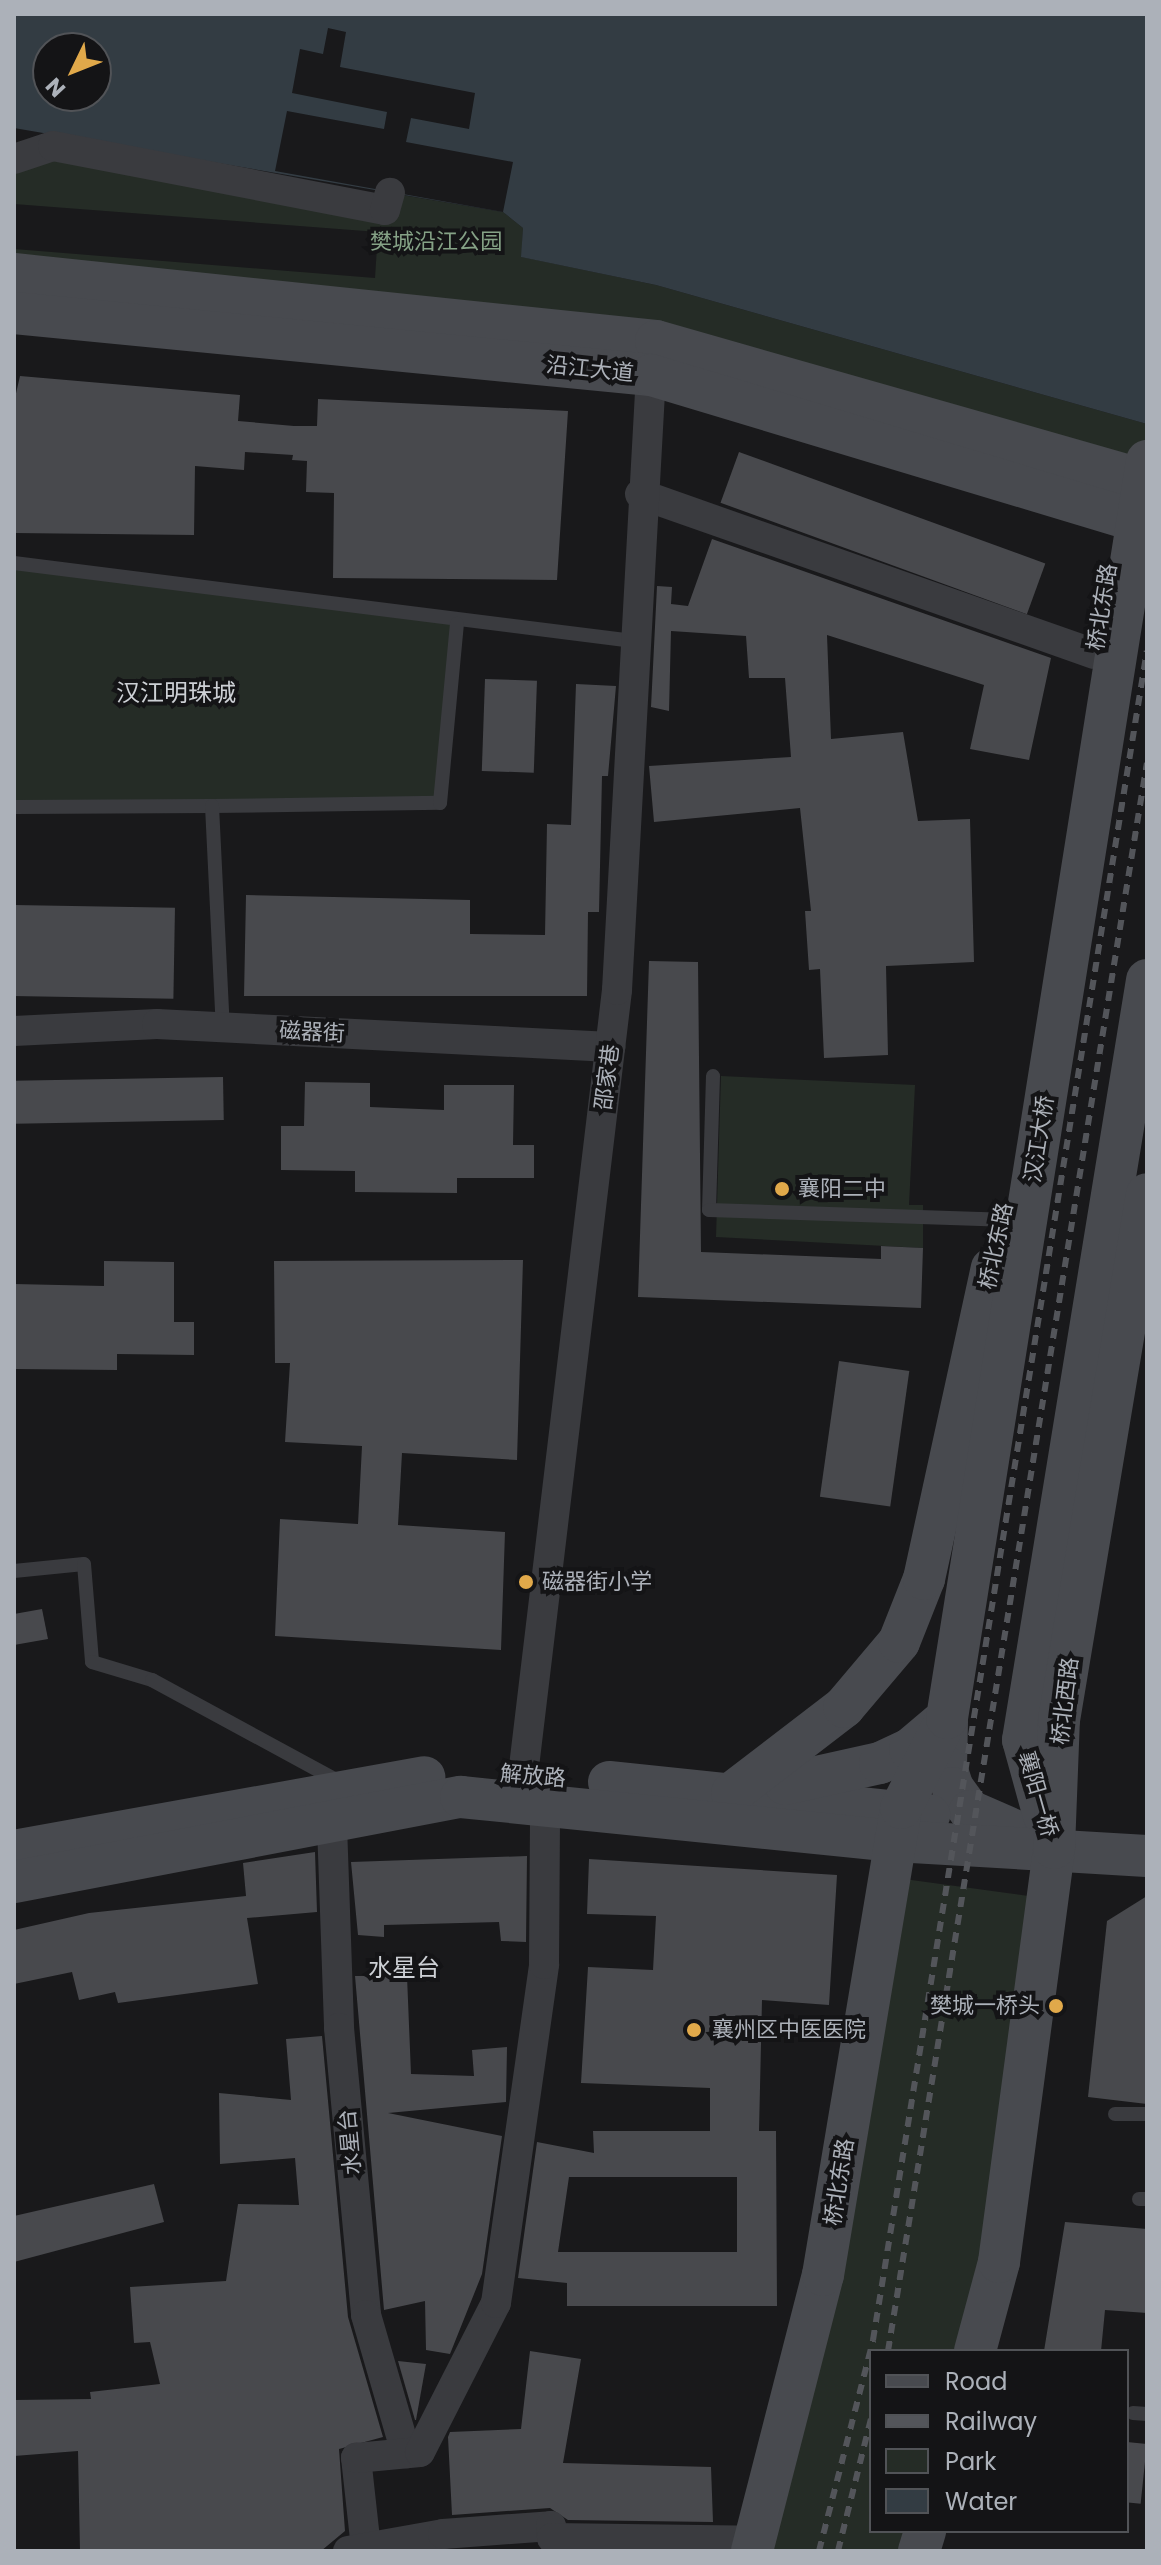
<!DOCTYPE html>
<html>
<head>
<meta charset="utf-8">
<style>
  body { margin:0 }
  #map { position:relative; width:1161px; height:2565px; overflow:hidden; background:#19191b; font-family:Poppins,"Noto Sans SC",sans-serif }
  div>[style] { position:absolute }
  .green>* { inset:0; background:#252c26 }
  .water>* { inset:0; background:#333c43 }
  .pier>* { inset:0; background:#19191b }
  .building>* { inset:0; background:#48494d; transform-origin:0 0 }
  .lane>* { height:14px; margin:-7px; padding:0 7px; transform-origin:7px; border-radius:7px; background:#3a3b3f }
  .street>* { height:30px; margin:-15px; padding:0 15px; transform-origin:15px; border-radius:15px; background:#3a3b3f }
  .secondary>* { height:42px; margin:-21px; padding:0 21px; transform-origin:21px; border-radius:21px; background:#484a4f }
  .rail>* { height:6px; margin-top:-3px; transform-origin:0; background:repeating-linear-gradient(90deg,#53555a 0 10px,transparent 0 18px) }
  .dots>* { width:22px; height:22px; translate:-50% -50%; box-sizing:border-box; border:4px solid #141416; border-radius:50% }
  span { translate:-50% -50%; white-space:nowrap; text-align:center; line-height:1.15; -webkit-text-stroke:8px #141416; paint-order:stroke }
  .park-label { font-size:22px; color:#85a286 }
  .street-label { font-size:22px; color:#acb1b9 }
  .poi-label { font-size:22px; color:#acb1b9 }
  .left { translate:0 -50%; text-align:left }
  .right { translate:-100% -50%; text-align:right }
  .neighbourhood-label { font-size:24px; color:#cdd0d5 }
  .frame { position:absolute; inset:0; border:16px solid #acb1b9; pointer-events:none }
  .legend { position:absolute; left:869px; top:2349px; width:260px; height:184px; box-sizing:border-box; background:#141416; border:2px solid #515357; margin:0; padding:10px 14px; list-style:none; font-size:24px; color:#acb1b9 }
  .legend li { display:flex; align-items:center; gap:16px; height:40px }
  .legend b { width:40px; border:2px solid #515357 }
  .north { position:absolute; left:32px; top:32px; width:80px; height:80px; box-sizing:border-box; background:#141416; border:2px solid #515357; border-radius:50%; rotate:227deg; font-size:22px; font-weight:700; line-height:32px; text-align:center; color:#acb1b9 }
  .north::after { content:''; display:block; margin:auto; width:28px; height:36px; background:#e1a94a; clip-path:polygon(50% 0,100% 100%,50% 72%,0 100%) }
</style>
</head>
<body>
<div id="map">
  <div class="green">
    <div style="clip-path:polygon(53px 146px,384px 209px,390px 193px,503px 212px,523px 228px,522px 257px,656px 285px,1147px 424px,1147px 481px,14px 286px,14px 249px,375px 278px,378px 232px,14px 204px,14px 159px)"></div>
    <div style="clip-path:polygon(14px 563px,457px 624px,440px 803px,14px 807px)"></div>
    <div style="clip-path:polygon(721px 1076px,915px 1085px,909px 1205px,923px 1205px,923px 1248px,716px 1237px)"></div>
    <div style="clip-path:polygon(904px 1879px,1036px 1897px,974px 2351px,871px 2351px,871px 2531px,924px 2531px,919px 2551px,752px 2551px)"></div>
  </div>
  <div class="water">
    <div style="clip-path:polygon(evenodd,14px 14px,1147px 14px,1147px 424px,656px 285px,521px 257px,523px 228px,503px 212px,14px 128px,14px 14px,48px 48px,96px 48px,96px 96px,48px 96px,48px 48px)"></div>
  </div>
  <div class="pier">
    <div style="clip-path:polygon(328px 28px,346px 32px,340px 67px,475px 93px,469px 129px,411px 118px,406px 142px,513px 162px,503px 212px,275px 171px,287px 111px,384px 129px,387px 112px,292px 93px,300px 49px,323px 54px)"></div>
  </div>
  <div class="building">
    <div style="clip-path:polygon(20px 376px,240px 395px,238px 421px,294px 426px,317px 426px,318px 399px,568px 411px,557px 580px,333px 578px,334px 493px,306px 492px,307px 461px,292px 460px,293px 455px,245px 452px,244px 470px,195px 466px,194px 535px,14px 533px,14px 402px)"></div>
    <div style="left:739px;top:452px;width:326px;height:54px;rotate:20deg"></div>
    <div style="clip-path:polygon(712px 539px,1051px 658px,1029px 760px,970px 749px,984px 685px,827px 635px,831px 739px,903px 732px,918px 821px,970px 819px,974px 962px,886px 966px,888px 1055px,824px 1058px,820px 969px,809px 970px,805px 911px,811px 911px,800px 808px,654px 822px,649px 766px,791px 757px,785px 678px,749px 678px,746px 636px,671px 631px,669px 711px,651px 707px,657px 586px,672px 587px,671px 604px,688px 606px)"></div>
    <div style="left:485px;top:679px;width:52px;height:92px;rotate:2deg"></div>
    <div style="clip-path:polygon(576px 684px,616px 686px,608px 776px,602px 776px,599px 912px,588px 912px,587px 996px,244px 996px,246px 895px,470px 900px,470px 934px,545px 935px,547px 824px,571px 825px)"></div>
    <div style="left:14px;top:905px;width:161px;height:91px;rotate:1deg"></div>
    <div style="clip-path:polygon(649px 961px,698px 962px,701px 1252px,881px 1259px,881px 1246px,923px 1248px,921px 1308px,638px 1297px)"></div>
    <div style="left:223px;top:1077px;width:43px;height:209px;rotate:89deg"></div>
    <div style="clip-path:polygon(305px 1082px,370px 1083px,370px 1107px,444px 1110px,444px 1085px,514px 1085px,513px 1145px,534px 1145px,534px 1178px,457px 1178px,457px 1193px,355px 1192px,355px 1171px,281px 1170px,281px 1126px,304px 1126px)"></div>
    <div style="clip-path:polygon(523px 1260px,517px 1460px,402px 1453px,398px 1525px,505px 1532px,501px 1650px,275px 1636px,280px 1519px,358px 1524px,362px 1446px,285px 1442px,290px 1363px,275px 1363px,274px 1261px)"></div>
    <div style="clip-path:polygon(104px 1261px,174px 1262px,174px 1322px,194px 1322px,194px 1355px,117px 1354px,117px 1370px,16px 1369px,14px 1284px,104px 1286px)"></div>
    <div style="left:839px;top:1361px;width:71px;height:137px;rotate:8deg"></div>
    <div style="clip-path:polygon(42px 1609px,48px 1639px,14px 1645px,14px 1614px)"></div>
    <div style="clip-path:polygon(315px 1852px,317px 1912px,247px 1918px,258px 1984px,118px 2003px,115px 1992px,79px 2000px,72px 1972px,14px 1984px,14px 1930px,89px 1913px,246px 1896px,243px 1863px)"></div>
    <div style="clip-path:polygon(527px 1856px,526px 1942px,501px 1941px,499px 1922px,384px 1925px,384px 1937px,358px 1935px,351px 1862px)"></div>
    <div style="clip-path:polygon(evenodd,589px 1859px,837px 1875px,829px 2005px,762px 2000px,759px 2131px,776px 2131px,777px 2306px,567px 2306px,567px 2283px,518px 2278px,537px 2142px,594px 2153px,593px 2131px,710px 2131px,710px 2088px,581px 2083px,588px 1967px,653px 1970px,656px 1916px,587px 1914px,589px 1859px,569px 2177px,737px 2177px,737px 2252px,558px 2252px,569px 2177px)"></div>
    <div style="clip-path:polygon(1147px 1896px,1147px 2104px,1088px 2097px,1107px 1921px)"></div>
    <div style="clip-path:polygon(355px 1976px,407px 1976px,411px 2074px,474px 2076px,472px 2050px,507px 2047px,506px 2102px,388px 2113px,502px 2136px,482px 2274px,450px 2354px,426px 2350px,425px 2301px,384px 2310px)"></div>
    <div style="clip-path:polygon(322px 2036px,348px 2317px,383px 2437px,339px 2449px,345px 2531px,321px 2551px,80px 2551px,78px 2451px,14px 2456px,14px 2400px,91px 2399px,90px 2392px,160px 2384px,150px 2342px,134px 2343px,130px 2287px,226px 2281px,238px 2204px,299px 2205px,295px 2158px,220px 2164px,219px 2093px,291px 2100px,286px 2039px)"></div>
    <div style="clip-path:polygon(154px 2184px,164px 2222px,14px 2262px,14px 2216px)"></div>
    <div style="clip-path:polygon(1065px 2222px,1147px 2229px,1147px 2313px,1105px 2310px,1101px 2351px,1044px 2351px)"></div>
    <div style="clip-path:polygon(530px 2351px,581px 2359px,563px 2463px,711px 2467px,713px 2522px,568px 2520px,550px 2508px,452px 2515px,448px 2437px,450px 2432px,521px 2429px)"></div>
    <div style="clip-path:polygon(398px 2361px,426px 2364px,416px 2420px,415px 2420px)"></div>
    <div style="left:1127px;top:2442px;width:20px;height:60px;rotate:6deg"></div>
  </div>
  <div class="lane">
    <div style="left:14px;top:563px;width:624px;rotate:7.18deg"></div>
    <div style="left:212px;top:806px;width:228px;rotate:-0.8deg"></div>
    <div style="left:440px;top:803px;width:180px;rotate:-84.6deg"></div>
    <div style="left:14px;top:807px;width:198px;rotate:-0.3deg"></div>
    <div style="left:212px;top:806px;width:222px;rotate:87.2deg"></div>
    <div style="left:713px;top:1076px;width:134px;rotate:91.7deg"></div>
    <div style="left:709px;top:1210px;width:294px;rotate:1.9deg"></div>
    <div style="left:14px;top:1571px;width:70px;rotate:-5.7deg"></div>
    <div style="left:84px;top:1564px;width:98px;rotate:85.3deg"></div>
    <div style="left:92px;top:1662px;width:63px;rotate:16.7deg"></div>
    <div style="left:152px;top:1680px;width:212px;rotate:28.5deg"></div>
    <div style="left:1115px;top:2114px;width:32px"></div>
    <div style="left:1139px;top:2199px;width:8px"></div>
    <div style="left:1133px;top:2413px;width:14px;rotate:4deg"></div>
  </div>
  <div class="street">
    <div style="left:14px;top:159px;width:41px;rotate:-18.4deg"></div>
    <div style="left:53px;top:146px;width:338px;rotate:10.9deg"></div>
    <div style="left:385px;top:210px;width:18px;rotate:-74deg"></div>
    <div style="left:640px;top:494px;width:481px;rotate:19.4deg"></div>
    <div style="left:14px;top:1031px;width:143px;rotate:-2.8deg"></div>
    <div style="left:157px;top:1024px;width:454px;rotate:2.9deg"></div>
    <div style="left:523px;top:1775px;width:791px;rotate:-83.17deg"></div>
    <div style="left:617px;top:990px;width:616px;rotate:-86.84deg"></div>
    <div style="left:332px;top:1825px;width:203px;rotate:88deg"></div>
    <div style="left:339px;top:2028px;width:288px;rotate:84.6deg"></div>
    <div style="left:366px;top:2315px;width:144px;rotate:73.8deg"></div>
    <div style="left:366px;top:2548px;width:91px;rotate:-96.3deg"></div>
    <div style="left:356px;top:2458px;width:64px;rotate:-5.4deg"></div>
    <div style="left:420px;top:2452px;width:167px;rotate:-63deg"></div>
    <div style="left:496px;top:2303px;width:342px;rotate:-81.9deg"></div>
    <div style="left:544px;top:1964px;width:160px;rotate:-89.6deg"></div>
    <div style="left:348px;top:2551px;width:97px;rotate:-10.1deg"></div>
    <div style="left:443px;top:2534px;width:108px;rotate:-4.2deg"></div>
    <div style="left:551px;top:2526px;width:12px;rotate:85deg"></div>
    <div style="left:552px;top:2538px;width:203px;rotate:0.8deg"></div>
  </div>
  <div class="secondary">
    <div style="left:14px;top:274px;width:645px;rotate:5.96deg"></div>
    <div style="left:656px;top:341px;width:511px;rotate:15.91deg"></div>
    <div style="left:14px;top:313px;width:640px;rotate:5.56deg"></div>
    <div style="left:651px;top:375px;width:518px;rotate:16.72deg"></div>
    <div style="left:947px;top:1722px;width:45px;rotate:91.3deg"></div>
    <div style="left:946px;top:1767px;width:22px;rotate:72deg"></div>
    <div style="left:953px;top:1788px;width:29px;rotate:54deg"></div>
    <div style="left:970px;top:1811px;width:70px;rotate:23.6deg"></div>
    <div style="left:609px;top:1782px;width:322px;rotate:5.9deg"></div>
    <div style="left:785px;top:1784px;width:97px;rotate:-12.5deg"></div>
    <div style="left:880px;top:1763px;width:33px;rotate:-25deg"></div>
    <div style="left:910px;top:1749px;width:39px;rotate:-40deg"></div>
    <div style="left:732px;top:1793px;width:141px;rotate:-37.5deg"></div>
    <div style="left:844px;top:1707px;width:85px;rotate:-49.8deg"></div>
    <div style="left:899px;top:1642px;width:68px;rotate:-68.4deg"></div>
    <div style="left:924px;top:1579px;width:318px;rotate:-77.7deg"></div>
    <div style="left:1044px;top:1816px;width:79px;rotate:-105.4deg"></div>
    <div style="left:1023px;top:1740px;width:770px;rotate:-80.73deg"></div>
    <div style="left:14px;top:1851px;width:417px;rotate:-10.2deg"></div>
    <div style="left:14px;top:1882px;width:455px;rotate:-10.8deg"></div>
    <div style="left:461px;top:1797px;width:436px;rotate:5.8deg"></div>
    <div style="left:895px;top:1841px;width:252px;rotate:3.4deg"></div>
    <div style="left:975px;top:2351px;width:92px;rotate:-74.9deg"></div>
    <div style="left:999px;top:2262px;width:418px;rotate:-82.4deg"></div>
    <div style="left:1054px;top:1848px;width:128px;rotate:-87.8deg"></div>
    <div style="left:1059px;top:1720px;width:533px;rotate:-80.5deg"></div>
    <div style="left:752px;top:2551px;width:285px;rotate:-75.6deg"></div>
    <div style="left:823px;top:2275px;width:473px;rotate:-80.5deg"></div>
    <div style="left:901px;top:1808px;width:101px;rotate:-62.9deg"></div>
    <div style="left:947px;top:1718px;width:1273px;rotate:-80.96deg"></div>
    <div style="left:919px;top:2551px;width:21px;rotate:-73deg"></div>
  </div>
  <div class="rail">
    <div style="left:888px;top:2351px;width:1609px;rotate:-80.74deg"></div>
    <div style="left:819px;top:2551px;width:218px;rotate:-75.6deg"></div>
    <div style="left:873px;top:2340px;width:1711px;rotate:-80.79deg"></div>
    <div style="left:838px;top:2551px;width:136px;rotate:-76deg"></div>
  </div>
  <div class="dots">
    <div style="left:782px;top:1189px;background:#e1a94a"></div>
    <div style="left:526px;top:1582px;background:#e1a94a"></div>
    <div style="left:1056px;top:2006px;background:#e1a94a"></div>
    <div style="left:694px;top:2030px;background:#e1a94a"></div>
  </div>
  <div class="park-label">
    <span style="left:436px;top:242px">樊城沿江公园</span>
  </div>
  <div class="street-label">
    <span style="left:590px;top:369px;rotate:6deg">沿江大道</span>
    <span style="left:1102px;top:607px;rotate:-81deg">桥北东路</span>
    <span style="left:312px;top:1032px;rotate:3deg">磁器街</span>
    <span style="left:607px;top:1077px;rotate:-83deg">邵家巷</span>
    <span style="left:1039px;top:1139px;rotate:-81deg">汉江大桥</span>
    <span style="left:996px;top:1246px;rotate:-78deg">桥北东路</span>
    <span style="left:1065px;top:1701px;rotate:-83deg">桥北西路</span>
    <span style="left:533px;top:1776px;rotate:5deg">解放路</span>
    <span style="left:1038px;top:1794px;rotate:74deg">襄阳一桥</span>
    <span style="left:350px;top:2142px;rotate:-95deg">水星台</span>
    <span style="left:839px;top:2182px;rotate:-81deg">桥北东路</span>
  </div>
  <div class="poi-label">
    <span class="left" style="left:798px;top:1189px">襄阳二中</span>
    <span class="left" style="left:542px;top:1582px">磁器街小学</span>
    <span class="right" style="left:1040px;top:2006px">樊城一桥头</span>
    <span class="left" style="left:712px;top:2030px">襄州区中医医院</span>
  </div>
  <div class="neighbourhood-label">
    <span style="left:176px;top:693px">汉江明珠城</span>
    <span style="left:404px;top:1968px">水星台</span>
  </div>
  <div class="frame"></div>
  <ul class="legend">
  <li><b style="height:10px;background:#484a4f"></b>Road</li>
  <li><b style="height:10px;background:#53555a"></b>Railway</li>
  <li><b style="height:22px;background:#252c26"></b>Park</li>
  <li><b style="height:22px;background:#333c43"></b>Water</li>
  </ul>
  <div class="north">N</div>
</div>
</body>
</html>
